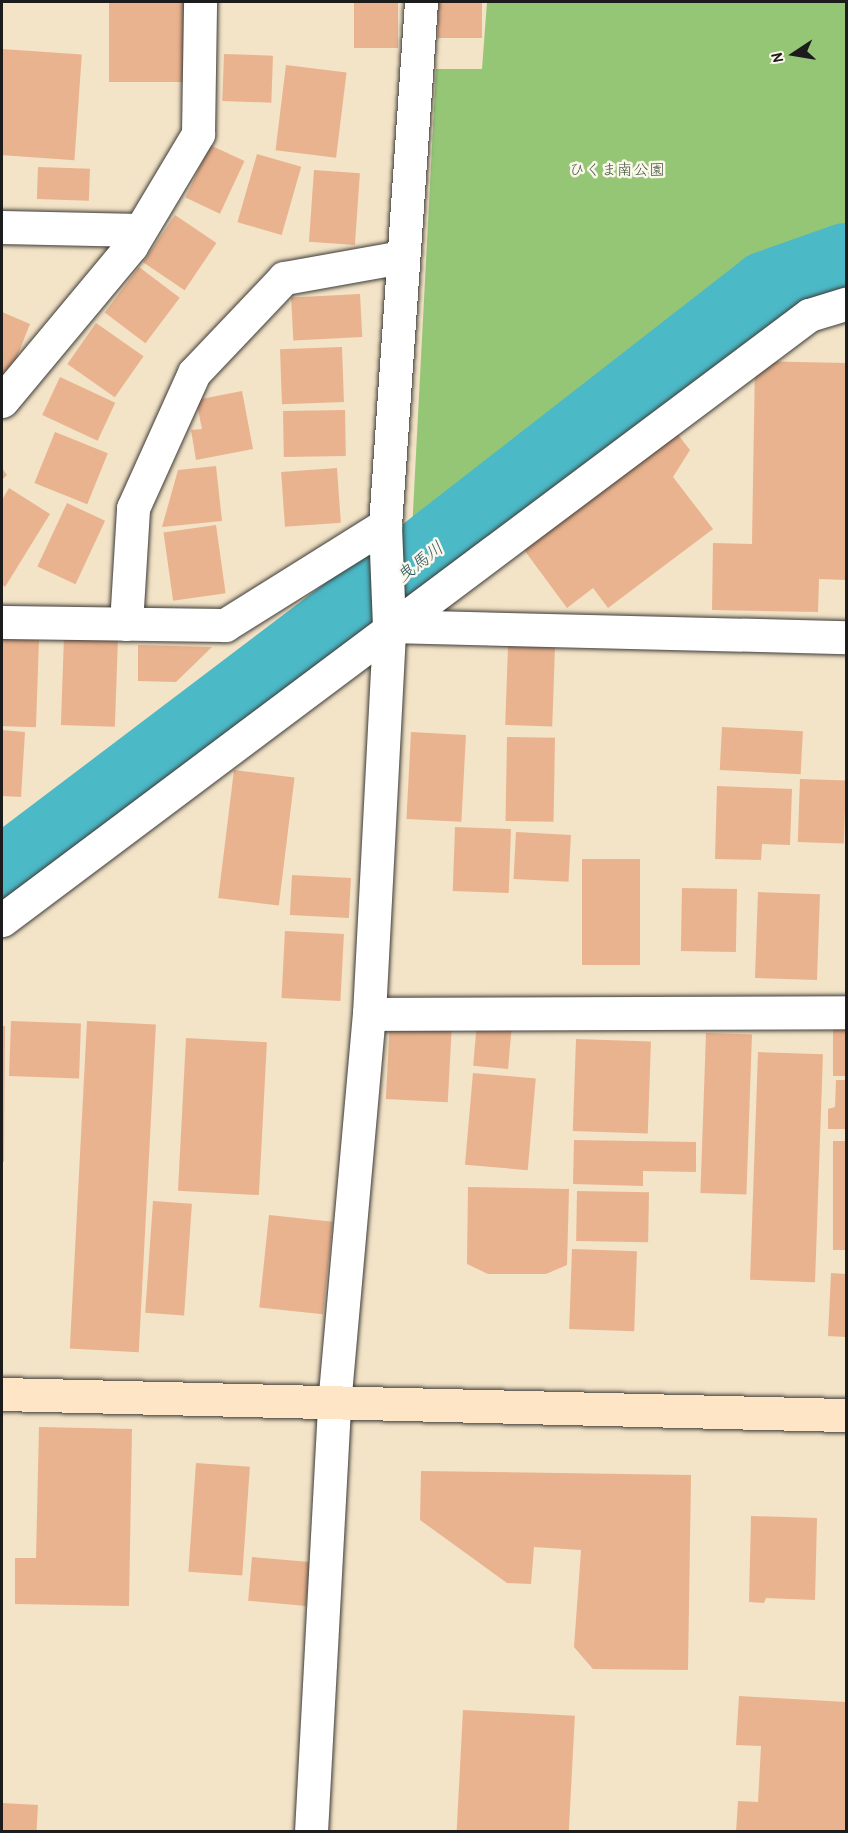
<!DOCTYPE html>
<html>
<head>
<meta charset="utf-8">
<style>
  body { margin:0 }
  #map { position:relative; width:848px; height:1833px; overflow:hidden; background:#f3e3c7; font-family:"Patrick Hand","Klee One",sans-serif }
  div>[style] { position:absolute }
  .green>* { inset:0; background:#95c676 }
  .river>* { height:80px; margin:-40px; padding:0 40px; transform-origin:40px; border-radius:40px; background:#4cb9c7 }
  .building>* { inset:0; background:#eab38f; transform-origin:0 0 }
  .roads { filter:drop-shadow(0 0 2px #3c3a36) drop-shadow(0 0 2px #3c3a36) }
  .street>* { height:33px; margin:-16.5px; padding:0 16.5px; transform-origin:16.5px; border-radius:16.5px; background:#fff }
  .secondary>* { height:33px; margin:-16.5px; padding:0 16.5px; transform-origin:16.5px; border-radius:16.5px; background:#fee5c5 }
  span { translate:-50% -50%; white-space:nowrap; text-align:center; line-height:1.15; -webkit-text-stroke:5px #fbf7ec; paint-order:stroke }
  .park-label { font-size:16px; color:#46583c }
  .water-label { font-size:18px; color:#2f5b60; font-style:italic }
  .frame { position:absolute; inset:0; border:3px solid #1c1c1c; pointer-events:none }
  .north { position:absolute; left:764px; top:24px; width:60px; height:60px; -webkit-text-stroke:4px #fbf7ec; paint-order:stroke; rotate:258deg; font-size:16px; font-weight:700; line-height:24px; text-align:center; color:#1c1c1c }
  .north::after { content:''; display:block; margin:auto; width:21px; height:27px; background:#1c1c1c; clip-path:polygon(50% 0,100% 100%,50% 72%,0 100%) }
</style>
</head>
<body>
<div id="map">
  <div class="green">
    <div style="clip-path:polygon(487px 2px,846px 2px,846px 226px,790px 245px,411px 550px,436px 69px,482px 69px)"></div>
  </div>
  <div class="river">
    <div style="left:2px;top:878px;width:522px;rotate:-37.13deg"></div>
    <div style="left:418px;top:563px;width:442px;rotate:-37.9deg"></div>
    <div style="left:767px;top:291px;width:84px;rotate:-19.5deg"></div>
  </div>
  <div class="building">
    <div style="left:109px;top:2px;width:80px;height:80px"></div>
    <div style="left:354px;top:2px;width:44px;height:46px"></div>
    <div style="left:438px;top:2px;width:44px;height:36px"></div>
    <div style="left:2px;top:49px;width:80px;height:106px;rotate:4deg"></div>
    <div style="left:224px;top:54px;width:49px;height:47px;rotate:2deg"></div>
    <div style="left:286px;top:65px;width:61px;height:86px;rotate:7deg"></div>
    <div style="left:210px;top:145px;width:38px;height:58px;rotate:25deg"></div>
    <div style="left:257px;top:154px;width:46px;height:71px;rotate:16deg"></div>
    <div style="left:38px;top:167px;width:52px;height:32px;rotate:2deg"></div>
    <div style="left:314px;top:170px;width:46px;height:72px;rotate:4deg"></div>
    <div style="left:175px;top:215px;width:50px;height:57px;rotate:34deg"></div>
    <div style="left:139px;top:267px;width:51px;height:57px;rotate:37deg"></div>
    <div style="left:360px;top:294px;width:43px;height:69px;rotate:87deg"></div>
    <div style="clip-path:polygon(2px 312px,30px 324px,8px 379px,2px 377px)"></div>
    <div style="left:96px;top:323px;width:58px;height:50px;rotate:35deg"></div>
    <div style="left:342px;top:347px;width:55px;height:62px;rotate:88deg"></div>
    <div style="clip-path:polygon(755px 361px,846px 363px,846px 580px,819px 579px,818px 612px,712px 610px,713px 543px,752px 544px)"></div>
    <div style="left:60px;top:377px;width:61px;height:42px;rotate:25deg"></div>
    <div style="clip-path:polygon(242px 391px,253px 449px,196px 460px,191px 430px,202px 429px,196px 400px)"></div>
    <div style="left:345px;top:410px;width:46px;height:62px;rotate:89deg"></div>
    <div style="clip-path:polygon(672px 427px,690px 450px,673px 477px,713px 529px,608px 608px,593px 588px,567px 608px,519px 543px)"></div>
    <div style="left:55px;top:432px;width:57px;height:55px;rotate:22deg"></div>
    <div style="clip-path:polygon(216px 466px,222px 521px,162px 527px,178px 470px)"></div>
    <div style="clip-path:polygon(2px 468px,7px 475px,2px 480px)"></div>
    <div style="left:337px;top:468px;width:55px;height:56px;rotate:86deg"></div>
    <div style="clip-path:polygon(9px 488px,50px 514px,5px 587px,2px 584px,2px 500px)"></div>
    <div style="left:67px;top:503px;width:42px;height:70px;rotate:25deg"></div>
    <div style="left:216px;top:525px;width:69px;height:53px;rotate:82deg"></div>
    <div style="left:64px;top:636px;width:54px;height:89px;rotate:2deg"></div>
    <div style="left:2px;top:639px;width:37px;height:87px;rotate:2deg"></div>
    <div style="clip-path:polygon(138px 645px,212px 647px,176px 682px,138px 681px)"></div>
    <div style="left:508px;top:646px;width:47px;height:79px;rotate:2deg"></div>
    <div style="left:722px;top:727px;width:81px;height:43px;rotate:3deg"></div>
    <div style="clip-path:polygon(2px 730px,25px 732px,21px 797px,2px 796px)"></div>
    <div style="left:411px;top:732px;width:55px;height:87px;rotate:3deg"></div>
    <div style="left:507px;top:737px;width:48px;height:84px;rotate:1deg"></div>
    <div style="left:234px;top:770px;width:61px;height:129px;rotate:7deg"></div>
    <div style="left:800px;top:779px;width:46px;height:63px;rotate:2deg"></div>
    <div style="clip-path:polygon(717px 786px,792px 789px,790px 845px,762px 844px,761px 860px,715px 859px)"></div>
    <div style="left:455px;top:827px;width:56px;height:64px;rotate:2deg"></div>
    <div style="left:516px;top:832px;width:55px;height:47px;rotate:3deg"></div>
    <div style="left:582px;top:859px;width:58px;height:106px"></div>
    <div style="left:292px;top:875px;width:59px;height:40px;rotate:3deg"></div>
    <div style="left:682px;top:888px;width:55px;height:63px;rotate:1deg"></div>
    <div style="left:758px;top:892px;width:62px;height:86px;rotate:2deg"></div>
    <div style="left:285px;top:931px;width:59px;height:67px;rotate:3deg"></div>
    <div style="left:390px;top:1020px;width:62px;height:79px;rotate:3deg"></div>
    <div style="left:11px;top:1021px;width:70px;height:55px;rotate:2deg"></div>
    <div style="left:87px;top:1021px;width:69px;height:328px;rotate:3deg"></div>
    <div style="left:477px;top:1022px;width:35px;height:44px;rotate:5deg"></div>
    <div style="clip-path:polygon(2px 1026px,5px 1026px,4px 1162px,2px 1162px)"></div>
    <div style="left:846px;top:1029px;width:47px;height:13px;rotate:90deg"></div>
    <div style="left:706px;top:1033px;width:46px;height:160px;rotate:2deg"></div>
    <div style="left:186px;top:1038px;width:81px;height:153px;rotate:3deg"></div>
    <div style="left:576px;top:1039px;width:75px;height:92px;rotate:2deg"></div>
    <div style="left:758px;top:1052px;width:65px;height:228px;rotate:2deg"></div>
    <div style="left:473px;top:1073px;width:63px;height:92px;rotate:5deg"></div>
    <div style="clip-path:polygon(836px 1080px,846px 1080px,846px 1129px,828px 1129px,828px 1109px,835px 1107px)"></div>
    <div style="clip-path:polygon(574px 1140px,696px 1142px,696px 1172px,643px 1171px,643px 1186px,573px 1184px)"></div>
    <div style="left:833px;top:1141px;width:13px;height:109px"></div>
    <div style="clip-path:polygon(468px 1187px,569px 1189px,567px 1265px,546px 1274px,488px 1274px,467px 1264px)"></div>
    <div style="left:577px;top:1191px;width:72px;height:50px;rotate:1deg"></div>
    <div style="left:153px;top:1201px;width:39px;height:112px;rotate:4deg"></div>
    <div style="left:269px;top:1215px;width:64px;height:93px;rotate:6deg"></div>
    <div style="left:572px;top:1249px;width:65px;height:80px;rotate:2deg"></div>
    <div style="clip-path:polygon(831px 1273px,846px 1274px,846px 1337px,828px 1336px)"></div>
    <div style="clip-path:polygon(39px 1427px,132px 1429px,129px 1606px,15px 1604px,15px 1558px,36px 1558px)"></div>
    <div style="left:196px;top:1463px;width:54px;height:109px;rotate:4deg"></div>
    <div style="clip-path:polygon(421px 1471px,691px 1475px,688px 1670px,593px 1669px,574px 1647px,581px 1550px,534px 1547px,531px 1584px,507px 1583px,420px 1520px)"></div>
    <div style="clip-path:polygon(751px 1516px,817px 1518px,815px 1600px,766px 1598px,764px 1603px,749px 1602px)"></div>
    <div style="left:252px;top:1557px;width:58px;height:44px;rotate:5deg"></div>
    <div style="clip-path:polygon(739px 1696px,846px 1702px,846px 1832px,736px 1832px,738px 1801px,758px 1802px,761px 1746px,736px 1745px)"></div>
    <div style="left:463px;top:1710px;width:112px;height:122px;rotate:3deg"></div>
    <div style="left:2px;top:1803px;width:36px;height:29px;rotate:3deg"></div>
  </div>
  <div class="roads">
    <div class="street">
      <div style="left:2px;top:227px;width:138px;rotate:1.2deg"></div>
      <div style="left:2px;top:401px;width:202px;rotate:-50.2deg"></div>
      <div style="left:131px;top:246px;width:131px;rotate:-59.1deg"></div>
      <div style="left:198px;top:134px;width:132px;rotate:-89.1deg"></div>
      <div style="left:2px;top:622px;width:223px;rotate:0.8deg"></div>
      <div style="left:225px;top:625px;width:189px;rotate:-32deg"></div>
      <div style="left:126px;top:624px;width:116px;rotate:-86.5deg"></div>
      <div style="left:133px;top:508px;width:148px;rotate:-65.7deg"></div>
      <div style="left:194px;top:373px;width:131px;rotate:-46.5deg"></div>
      <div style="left:284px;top:278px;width:120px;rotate:-10.1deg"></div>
      <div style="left:389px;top:626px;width:457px;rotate:1.4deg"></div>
      <div style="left:2px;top:920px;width:1009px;rotate:-36.86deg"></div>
      <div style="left:809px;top:315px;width:39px;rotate:-17deg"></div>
      <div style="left:369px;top:1014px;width:477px;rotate:-0.2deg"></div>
      <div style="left:311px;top:1832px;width:428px;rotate:-86.9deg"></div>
      <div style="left:334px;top:1405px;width:393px;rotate:-84.9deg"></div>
      <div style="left:369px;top:1014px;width:389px;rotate:-87deg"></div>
      <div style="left:389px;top:626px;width:101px;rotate:-92.3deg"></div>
      <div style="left:385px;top:525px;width:524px;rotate:-86.06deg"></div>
    </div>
    <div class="secondary">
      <div style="left:2px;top:1394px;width:844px;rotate:1.43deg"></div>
    </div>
  </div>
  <div class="park-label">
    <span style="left:617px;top:169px">ひくま南公園</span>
  </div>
  <div class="water-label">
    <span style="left:420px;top:562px;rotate:-38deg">曳馬川</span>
  </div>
  <div class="frame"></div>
  <div class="north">N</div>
</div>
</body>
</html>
